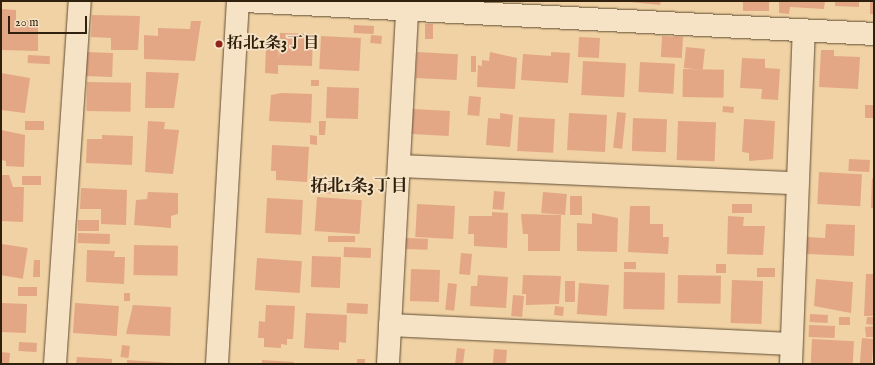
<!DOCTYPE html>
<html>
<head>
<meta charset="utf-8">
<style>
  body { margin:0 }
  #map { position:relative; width:875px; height:365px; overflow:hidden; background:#f1d2a4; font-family:"IM FELL English","Noto Serif JP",serif }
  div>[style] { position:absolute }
  .building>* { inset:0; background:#e3a786; transform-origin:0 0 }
  .roads { filter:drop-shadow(0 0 1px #604d34) drop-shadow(0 0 1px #604d34) }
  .minor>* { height:22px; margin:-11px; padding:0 11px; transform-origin:11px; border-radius:11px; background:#f6e2c4 }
  .dots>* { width:11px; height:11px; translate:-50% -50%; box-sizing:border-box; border:2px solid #f6e2c4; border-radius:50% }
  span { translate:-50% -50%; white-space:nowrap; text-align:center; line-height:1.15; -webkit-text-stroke:3.5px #f6e2c4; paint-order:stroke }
  .poi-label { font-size:16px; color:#30210f; font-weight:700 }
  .left { translate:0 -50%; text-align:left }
  .neighbourhood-label { font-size:17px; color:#30210f; font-weight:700 }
  .frame { position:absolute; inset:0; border:2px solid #30210f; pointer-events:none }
  .scale { position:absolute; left:8px; top:16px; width:79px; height:18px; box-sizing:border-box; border:2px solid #30210f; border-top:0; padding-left:5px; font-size:12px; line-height:14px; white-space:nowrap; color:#30210f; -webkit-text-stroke:3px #f6e2c4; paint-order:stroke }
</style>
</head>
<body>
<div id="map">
  <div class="building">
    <div style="clip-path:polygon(630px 1px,661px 1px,660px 5px,630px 2px)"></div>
    <div style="left:743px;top:1px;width:26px;height:10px"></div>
    <div style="clip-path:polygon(779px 1px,825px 1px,824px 9px,790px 7px,789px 14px,779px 13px)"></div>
    <div style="clip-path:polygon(835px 1px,859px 1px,859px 7px,835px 6px)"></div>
    <div style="left:870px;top:1px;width:4px;height:13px"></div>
    <div style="clip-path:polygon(1px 9px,16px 10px,16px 20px,38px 20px,38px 51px,1px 50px)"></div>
    <div style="clip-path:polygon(92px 15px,140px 16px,138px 50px,111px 50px,111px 38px,91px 37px)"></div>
    <div style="clip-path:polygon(191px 21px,201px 21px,195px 61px,144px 59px,144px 35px,158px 36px,158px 28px,190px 29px)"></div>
    <div style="left:425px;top:24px;width:8px;height:15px"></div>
    <div style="left:354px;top:25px;width:20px;height:8px;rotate:3deg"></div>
    <div style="clip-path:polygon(280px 33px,313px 34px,312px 66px,278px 65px,278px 74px,265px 73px,266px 47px,278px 47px,279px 59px)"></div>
    <div style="left:371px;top:35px;width:11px;height:8px;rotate:5deg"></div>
    <div style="left:321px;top:36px;width:40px;height:33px;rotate:3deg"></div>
    <div style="left:662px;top:36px;width:21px;height:21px;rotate:3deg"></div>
    <div style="left:579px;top:37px;width:21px;height:20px;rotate:3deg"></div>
    <div style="left:686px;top:47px;width:19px;height:21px;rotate:6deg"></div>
    <div style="clip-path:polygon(821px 50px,834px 50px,834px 56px,860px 57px,858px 89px,819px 87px)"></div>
    <div style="left:85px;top:52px;width:28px;height:24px;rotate:2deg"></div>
    <div style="left:417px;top:52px;width:41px;height:26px;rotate:3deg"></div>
    <div style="clip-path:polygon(490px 52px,517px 58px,515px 89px,477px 87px,478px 65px,482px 66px,482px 60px,489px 61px)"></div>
    <div style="clip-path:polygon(551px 52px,570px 53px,568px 83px,521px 80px,523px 54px,551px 56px)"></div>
    <div style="left:28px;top:55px;width:22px;height:8px;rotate:3deg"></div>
    <div style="left:471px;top:56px;width:5px;height:16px"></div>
    <div style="clip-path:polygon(742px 58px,765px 59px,765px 68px,780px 69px,778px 100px,761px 99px,762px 89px,740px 88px)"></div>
    <div style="left:583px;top:61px;width:43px;height:34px;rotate:3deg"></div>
    <div style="left:640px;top:62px;width:35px;height:30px;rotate:3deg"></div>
    <div style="left:683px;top:69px;width:41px;height:28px;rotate:1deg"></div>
    <div style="clip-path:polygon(146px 72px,179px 73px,174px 108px,145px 108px)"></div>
    <div style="clip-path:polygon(1px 73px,30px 78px,25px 113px,1px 110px)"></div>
    <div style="left:311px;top:80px;width:8px;height:6px"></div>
    <div style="left:87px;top:82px;width:44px;height:29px;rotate:1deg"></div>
    <div style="left:327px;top:87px;width:32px;height:31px;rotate:2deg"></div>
    <div style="clip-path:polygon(281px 93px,312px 94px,311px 123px,269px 121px,271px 95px)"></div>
    <div style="left:469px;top:96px;width:12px;height:19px;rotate:5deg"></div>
    <div style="left:865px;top:105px;width:9px;height:13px"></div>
    <div style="left:723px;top:106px;width:11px;height:6px;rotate:5deg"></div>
    <div style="left:413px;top:109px;width:37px;height:25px;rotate:3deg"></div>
    <div style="left:617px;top:112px;width:9px;height:36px;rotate:6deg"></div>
    <div style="clip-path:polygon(500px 113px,513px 115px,510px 147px,486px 145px,488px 118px,500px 119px)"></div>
    <div style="left:569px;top:113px;width:38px;height:37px;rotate:3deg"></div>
    <div style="left:519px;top:117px;width:36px;height:34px;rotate:3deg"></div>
    <div style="left:633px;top:118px;width:34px;height:33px;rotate:2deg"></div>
    <div style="clip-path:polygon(744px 119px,775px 121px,773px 159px,749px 161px,749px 153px,742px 152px)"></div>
    <div style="left:25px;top:121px;width:19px;height:9px"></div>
    <div style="clip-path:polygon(148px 121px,165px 122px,164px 129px,179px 130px,173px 174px,145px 172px)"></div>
    <div style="clip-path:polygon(319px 121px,326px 121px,325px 135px,319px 135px)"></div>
    <div style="left:678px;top:121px;width:38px;height:39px;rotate:2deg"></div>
    <div style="clip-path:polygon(1px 130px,25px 135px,24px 167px,6px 166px,6px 161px,1px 160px)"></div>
    <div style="clip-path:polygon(102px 135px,133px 136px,132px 165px,86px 163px,87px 139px,102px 139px)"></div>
    <div style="clip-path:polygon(310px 135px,317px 136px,317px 145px,310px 144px)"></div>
    <div style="clip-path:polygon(272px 145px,309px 147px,307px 182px,276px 180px,276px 171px,271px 171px)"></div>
    <div style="left:849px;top:159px;width:21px;height:12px;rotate:3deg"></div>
    <div style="left:819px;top:172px;width:43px;height:32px;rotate:3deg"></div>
    <div style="clip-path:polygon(1px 175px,9px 175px,13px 187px,24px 187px,23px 222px,1px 221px)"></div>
    <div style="left:22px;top:176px;width:19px;height:9px"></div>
    <div style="clip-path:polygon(872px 178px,874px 179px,874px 208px,871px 208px)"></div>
    <div style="left:322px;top:182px;width:12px;height:11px;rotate:5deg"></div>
    <div style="clip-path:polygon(81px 188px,127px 190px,126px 225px,101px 224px,101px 209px,80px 209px)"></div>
    <div style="left:494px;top:191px;width:11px;height:18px;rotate:5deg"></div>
    <div style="clip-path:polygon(148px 192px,178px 193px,178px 214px,171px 216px,171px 228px,134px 225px,136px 200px,147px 199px)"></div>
    <div style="left:543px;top:192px;width:24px;height:21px;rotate:5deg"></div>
    <div style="left:570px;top:196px;width:12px;height:19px"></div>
    <div style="left:317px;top:197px;width:45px;height:34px;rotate:4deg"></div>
    <div style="left:267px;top:198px;width:36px;height:35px;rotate:3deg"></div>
    <div style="left:417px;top:204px;width:38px;height:33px;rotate:3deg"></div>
    <div style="left:732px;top:204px;width:20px;height:9px"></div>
    <div style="clip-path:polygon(630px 206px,650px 206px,650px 224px,663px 224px,663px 237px,669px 237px,668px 254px,628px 252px)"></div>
    <div style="clip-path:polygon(492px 212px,508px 213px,507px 248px,474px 246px,474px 234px,468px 234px,469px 216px,492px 216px)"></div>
    <div style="clip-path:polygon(592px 213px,618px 218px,617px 252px,577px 251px,577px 223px,592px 224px)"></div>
    <div style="clip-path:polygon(521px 214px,561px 215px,560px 251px,528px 251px,528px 234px,523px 234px)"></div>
    <div style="clip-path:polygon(728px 216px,744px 217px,743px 226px,765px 226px,763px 255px,727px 254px)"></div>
    <div style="left:99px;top:220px;width:11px;height:21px;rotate:90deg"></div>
    <div style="clip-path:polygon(826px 224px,855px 225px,854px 256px,807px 254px,807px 237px,825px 238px)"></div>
    <div style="left:78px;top:233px;width:32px;height:10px;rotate:2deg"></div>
    <div style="left:328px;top:236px;width:27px;height:6px"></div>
    <div style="left:405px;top:238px;width:23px;height:11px;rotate:2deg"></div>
    <div style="left:2px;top:244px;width:26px;height:31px;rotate:9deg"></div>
    <div style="left:134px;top:245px;width:44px;height:30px;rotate:1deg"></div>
    <div style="left:344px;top:247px;width:27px;height:10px;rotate:2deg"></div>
    <div style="clip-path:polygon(87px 250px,115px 251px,114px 257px,125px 257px,124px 284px,86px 282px)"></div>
    <div style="left:461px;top:253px;width:11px;height:21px;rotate:5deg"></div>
    <div style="left:312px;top:256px;width:29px;height:31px;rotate:2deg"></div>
    <div style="left:257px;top:258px;width:45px;height:32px;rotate:4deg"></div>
    <div style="clip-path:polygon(34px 260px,40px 260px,40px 277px,33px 277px)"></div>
    <div style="left:624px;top:262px;width:12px;height:7px"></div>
    <div style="left:716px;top:264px;width:10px;height:9px"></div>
    <div style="left:757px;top:268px;width:18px;height:9px"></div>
    <div style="left:411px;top:269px;width:29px;height:32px;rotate:2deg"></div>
    <div style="left:624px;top:272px;width:41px;height:37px;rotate:1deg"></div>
    <div style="clip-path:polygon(866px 274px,874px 274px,874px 316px,864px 316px)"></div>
    <div style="clip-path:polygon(478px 275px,508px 277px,506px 308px,470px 306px,471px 286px,477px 286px)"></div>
    <div style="clip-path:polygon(523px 275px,561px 276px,559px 304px,526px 305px,526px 294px,522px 294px)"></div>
    <div style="left:678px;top:275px;width:43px;height:28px;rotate:1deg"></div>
    <div style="clip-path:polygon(816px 279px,853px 282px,851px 313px,814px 306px)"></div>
    <div style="left:732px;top:280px;width:31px;height:43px;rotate:2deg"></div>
    <div style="left:565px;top:281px;width:10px;height:21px"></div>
    <div style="left:448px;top:283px;width:9px;height:27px;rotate:6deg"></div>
    <div style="left:579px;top:283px;width:30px;height:31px;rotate:4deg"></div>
    <div style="left:18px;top:287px;width:19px;height:9px"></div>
    <div style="left:124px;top:293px;width:6px;height:8px"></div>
    <div style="left:513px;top:295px;width:11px;height:21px;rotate:5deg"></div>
    <div style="left:1px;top:303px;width:26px;height:29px;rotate:2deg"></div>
    <div style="left:75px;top:303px;width:44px;height:30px;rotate:4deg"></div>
    <div style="left:347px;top:303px;width:21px;height:10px;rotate:3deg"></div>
    <div style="clip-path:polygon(133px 305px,171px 307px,170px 336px,126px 334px)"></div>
    <div style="clip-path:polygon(266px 305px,295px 306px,293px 339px,287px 339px,287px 345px,281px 344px,281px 348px,264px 347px,264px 338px,258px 338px,259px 321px,265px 322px)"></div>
    <div style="left:555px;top:306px;width:9px;height:9px;rotate:6deg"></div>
    <div style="clip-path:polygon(306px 313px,347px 315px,346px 343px,339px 342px,339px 350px,304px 348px)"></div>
    <div style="left:810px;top:314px;width:18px;height:8px;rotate:3deg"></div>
    <div style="left:839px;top:317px;width:11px;height:8px"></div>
    <div style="clip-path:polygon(867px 317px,874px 317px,874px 325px,866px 324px)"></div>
    <div style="left:809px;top:325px;width:26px;height:12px;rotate:2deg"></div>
    <div style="clip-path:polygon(874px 326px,874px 337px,866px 337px,865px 327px)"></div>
    <div style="left:862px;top:338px;width:12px;height:26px;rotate:5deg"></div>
    <div style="left:812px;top:339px;width:42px;height:25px;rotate:3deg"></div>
    <div style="left:19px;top:342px;width:18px;height:9px;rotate:3deg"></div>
    <div style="left:122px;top:345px;width:8px;height:12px;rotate:7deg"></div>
    <div style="left:457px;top:348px;width:8px;height:16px;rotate:7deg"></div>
    <div style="left:494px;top:349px;width:13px;height:15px;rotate:4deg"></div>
    <div style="clip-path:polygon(1px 352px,10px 353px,9px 364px,1px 364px)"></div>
    <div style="clip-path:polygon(77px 357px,112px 359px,112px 364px,76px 364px)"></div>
    <div style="left:357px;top:359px;width:8px;height:5px"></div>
    <div style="clip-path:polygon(127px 360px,173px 363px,173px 364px,127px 364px)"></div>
    <div style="clip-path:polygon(262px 360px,294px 362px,294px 364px,262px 364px)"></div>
  </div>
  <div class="roads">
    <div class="minor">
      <div style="left:245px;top:1px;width:630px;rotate:3deg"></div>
      <div style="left:399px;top:166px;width:397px;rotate:2.5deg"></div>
      <div style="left:390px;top:325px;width:401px;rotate:2.7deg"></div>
      <div style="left:55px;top:364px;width:364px;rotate:-86.1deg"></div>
      <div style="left:217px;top:364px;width:364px;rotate:-86.7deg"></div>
      <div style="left:388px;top:364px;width:355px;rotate:-86.9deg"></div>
      <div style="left:791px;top:364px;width:334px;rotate:-87.8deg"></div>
    </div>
  </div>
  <div class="dots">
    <div style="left:219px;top:44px;background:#8f2418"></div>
  </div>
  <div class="poi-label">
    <span class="left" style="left:227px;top:44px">拓北1条3丁目</span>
  </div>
  <div class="neighbourhood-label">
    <span style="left:359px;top:187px">拓北1条3丁目</span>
  </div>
  <div class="frame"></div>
  <div class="scale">20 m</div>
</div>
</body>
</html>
